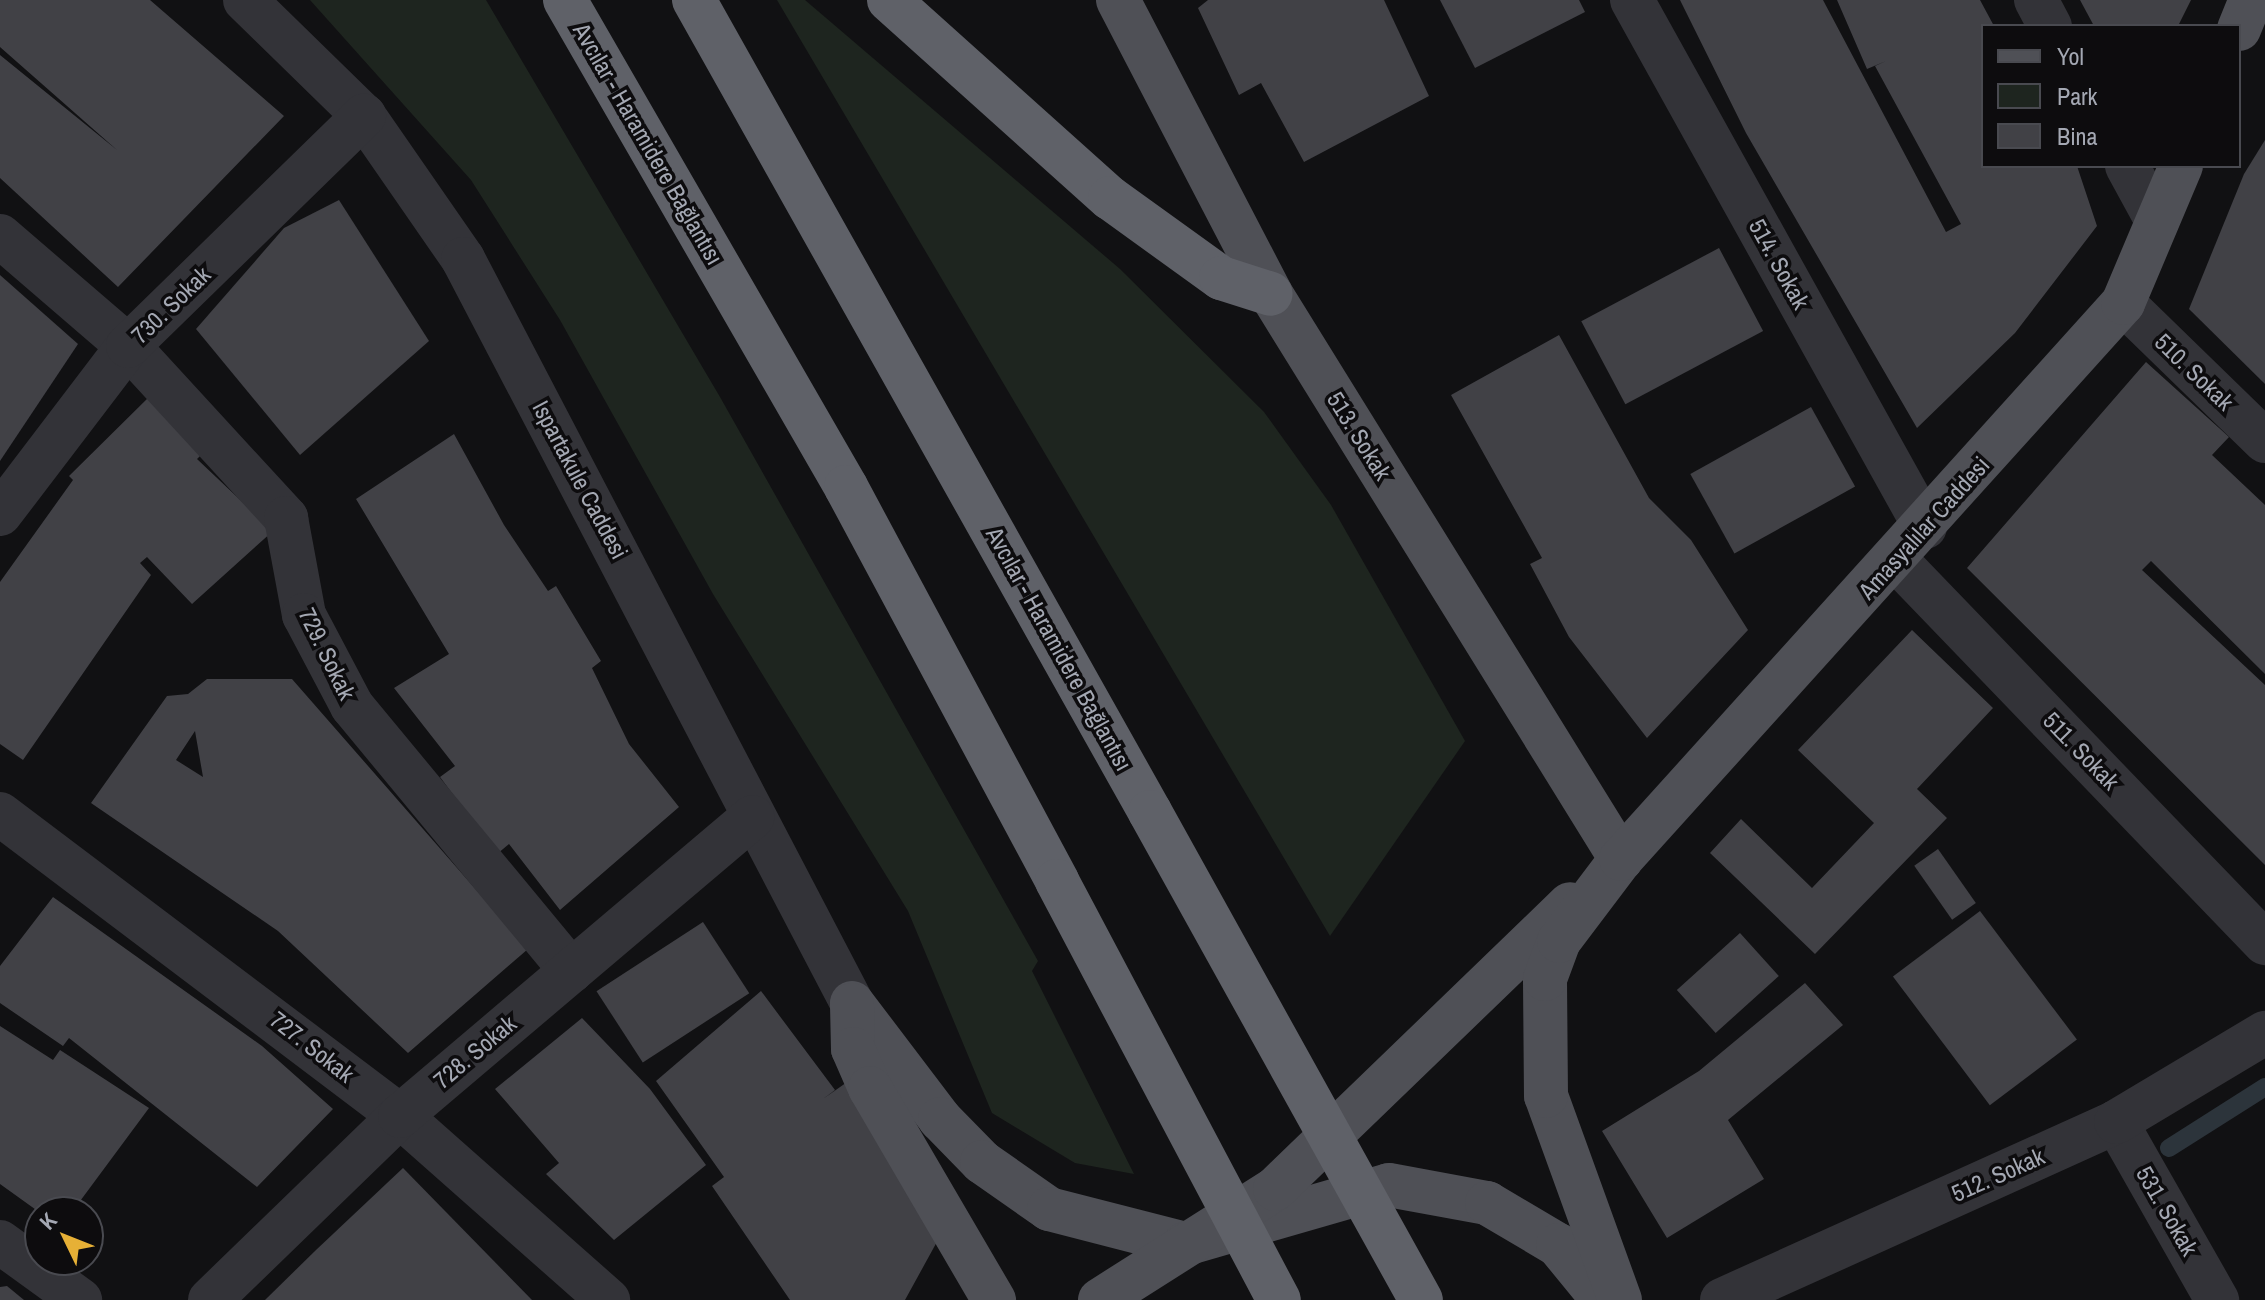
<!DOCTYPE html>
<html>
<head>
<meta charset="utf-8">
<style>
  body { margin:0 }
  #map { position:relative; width:2265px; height:1300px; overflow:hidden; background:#111113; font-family:"Archivo Narrow",sans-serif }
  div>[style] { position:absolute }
  .green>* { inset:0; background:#1e251f }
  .stream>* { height:18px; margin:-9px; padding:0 9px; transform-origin:9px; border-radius:9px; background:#2c343b }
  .building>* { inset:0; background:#414146; transform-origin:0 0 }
  .minor>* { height:44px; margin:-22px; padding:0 22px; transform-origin:22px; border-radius:22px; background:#333338 }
  .major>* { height:44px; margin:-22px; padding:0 22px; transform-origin:22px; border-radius:22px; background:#4f5056 }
  .highway>* { height:44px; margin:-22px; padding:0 22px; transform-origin:22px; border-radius:22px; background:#5f6168 }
  .highway-bridge>* { height:44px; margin:-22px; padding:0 22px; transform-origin:22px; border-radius:22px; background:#5f6168 }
  span { translate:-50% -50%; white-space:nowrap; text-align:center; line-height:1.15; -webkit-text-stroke:7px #0d0c0e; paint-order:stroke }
  .street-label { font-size:24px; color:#a4a8b3 }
  .legend { position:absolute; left:1981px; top:24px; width:260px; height:144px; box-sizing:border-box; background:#0d0c0e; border:2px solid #494a50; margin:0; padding:10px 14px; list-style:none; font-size:24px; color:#a4a8b3 }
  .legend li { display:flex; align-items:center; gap:16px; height:40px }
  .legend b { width:40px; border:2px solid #494a50 }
  .north { position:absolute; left:24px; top:1196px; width:80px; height:80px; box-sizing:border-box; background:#0d0c0e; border:2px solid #494a50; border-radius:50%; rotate:313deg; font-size:22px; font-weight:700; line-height:32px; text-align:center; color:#a4a8b3 }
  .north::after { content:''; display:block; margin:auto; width:28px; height:36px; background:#e6b036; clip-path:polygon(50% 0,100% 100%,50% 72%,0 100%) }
</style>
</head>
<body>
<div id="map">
  <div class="green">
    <div style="clip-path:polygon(310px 0,486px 0,720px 397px,1038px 961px,1032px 971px,1134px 1174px,1075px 1163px,992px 1113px,908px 911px,713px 594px,560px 320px,471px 180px)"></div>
    <div style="clip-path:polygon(777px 0,805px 0,1120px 269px,1264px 412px,1331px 505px,1465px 741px,1330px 936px)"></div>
  </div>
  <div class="stream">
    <div style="left:2169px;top:1148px;width:114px;rotate:-32.4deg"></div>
  </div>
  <div class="building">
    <div style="clip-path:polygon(0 0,150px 0,284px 116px,118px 287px,0 178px,0 55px,117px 150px,0 47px)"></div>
    <div style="clip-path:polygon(1208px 0,1384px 0,1429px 96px,1304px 162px,1261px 83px,1239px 95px,1198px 8px)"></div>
    <div style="clip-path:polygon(1440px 0,1579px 0,1585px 12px,1475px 68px)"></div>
    <div style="clip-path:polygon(1680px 0,1823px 0,1946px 232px,1961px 224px,1875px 66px,1886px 61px,1867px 69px,1837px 0,1980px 0,1994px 26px,1983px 26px,1983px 166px,2077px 166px,2097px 226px,2015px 333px,1917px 428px,1746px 133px)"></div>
    <div style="clip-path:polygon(2080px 0,2191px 0,2178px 26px,2094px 26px)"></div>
    <div style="clip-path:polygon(2265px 140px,2265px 384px,2189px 309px,2244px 174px)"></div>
    <div style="clip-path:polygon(339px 200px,429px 341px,300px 455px,196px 329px,284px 228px)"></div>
    <div style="left:1719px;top:248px;width:94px;height:156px;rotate:62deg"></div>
    <div style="clip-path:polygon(0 275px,78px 344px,0 461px)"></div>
    <div style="clip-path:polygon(1559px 335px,1649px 498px,1691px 540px,1748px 630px,1647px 738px,1569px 637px,1530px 564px,1542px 558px,1451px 395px)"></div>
    <div style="clip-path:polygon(2146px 362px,2229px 437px,2212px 455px,2265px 505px,2265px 674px,2151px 561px,2142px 570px,2265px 685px,2265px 865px,1967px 568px)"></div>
    <div style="clip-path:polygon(151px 395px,203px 453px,197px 459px,273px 531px,192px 604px,147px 557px,140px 563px,151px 575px,23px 760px,0 744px,0 582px,73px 480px,69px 476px)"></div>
    <div style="left:1811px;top:407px;width:91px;height:138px;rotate:61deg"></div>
    <div style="clip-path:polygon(454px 434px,504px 525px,548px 591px,556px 586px,601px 661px,592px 668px,629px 744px,679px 807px,560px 910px,509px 844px,497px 854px,440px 777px,455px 766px,394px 688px,449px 654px,356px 499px)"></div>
    <div style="clip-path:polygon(1912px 630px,1993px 708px,1917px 789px,1947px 818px,1815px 954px,1710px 853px,1741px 819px,1812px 888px,1874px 823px,1798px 750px)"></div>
    <div style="clip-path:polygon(evenodd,207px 679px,292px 679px,528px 949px,408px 1053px,278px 931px,91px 803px,167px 696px,188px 694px,207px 679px,195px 731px,203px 777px,176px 760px,195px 731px)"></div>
    <div style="left:1938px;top:849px;width:66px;height:29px;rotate:55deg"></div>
    <div style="clip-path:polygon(53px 897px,262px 1046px,333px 1109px,257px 1187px,69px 1038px,63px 1046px,0 1003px,0 966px)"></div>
    <div style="left:1980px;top:911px;width:161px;height:109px;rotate:53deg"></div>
    <div style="left:703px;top:922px;width:85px;height:127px;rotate:57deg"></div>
    <div style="left:1740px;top:933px;width:58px;height:85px;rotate:48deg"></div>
    <div style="clip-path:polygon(1805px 983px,1843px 1025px,1728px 1120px,1764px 1179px,1667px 1238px,1602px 1131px,1699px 1071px)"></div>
    <div style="clip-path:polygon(761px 991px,835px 1090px,823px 1099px,850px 1080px,944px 1229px,905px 1300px,790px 1300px,712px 1186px,724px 1177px,656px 1081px)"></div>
    <div style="clip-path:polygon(582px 1018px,650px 1089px,706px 1165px,614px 1240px,546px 1174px,559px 1163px,495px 1089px)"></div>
    <div style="clip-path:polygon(0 1026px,53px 1060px,60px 1050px,149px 1108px,72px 1212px,39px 1212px,0 1184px)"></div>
    <div style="clip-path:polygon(403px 1168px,532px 1300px,265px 1300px,316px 1250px)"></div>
    <div style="clip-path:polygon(7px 1286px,24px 1300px,0 1300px,0 1287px)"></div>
  </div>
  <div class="minor">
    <div style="left:245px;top:0;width:166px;rotate:44.3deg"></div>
    <div style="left:364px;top:116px;width:174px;rotate:55.3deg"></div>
    <div style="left:463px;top:259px;width:840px;rotate:62.4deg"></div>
    <div style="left:1632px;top:0;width:603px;rotate:60.93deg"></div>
    <div style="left:2036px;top:0;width:30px;rotate:62deg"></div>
    <div style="left:2127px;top:166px;width:63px;rotate:61.4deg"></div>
    <div style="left:0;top:236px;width:169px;rotate:40.7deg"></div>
    <div style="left:128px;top:346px;width:234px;rotate:47.4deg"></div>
    <div style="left:286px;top:518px;width:99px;rotate:79.5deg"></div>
    <div style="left:304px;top:615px;width:103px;rotate:62.2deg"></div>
    <div style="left:352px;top:706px;width:344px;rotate:50.4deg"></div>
    <div style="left:2123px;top:303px;width:198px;rotate:44.2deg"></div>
    <div style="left:0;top:514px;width:211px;rotate:-52.7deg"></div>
    <div style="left:128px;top:346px;width:330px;rotate:-44.3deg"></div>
    <div style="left:1896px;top:560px;width:532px;rotate:46.07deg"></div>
    <div style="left:0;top:814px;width:501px;rotate:37.05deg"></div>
    <div style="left:400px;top:1116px;width:278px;rotate:41.5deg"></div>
    <div style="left:2116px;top:1122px;width:205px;rotate:60.4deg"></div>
    <div style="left:0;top:1242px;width:99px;rotate:35.9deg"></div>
    <div style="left:210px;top:1300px;width:264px;rotate:-44.1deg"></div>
    <div style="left:400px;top:1116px;width:462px;rotate:-40.3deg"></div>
    <div style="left:1722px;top:1300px;width:432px;rotate:-24.3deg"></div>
    <div style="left:2116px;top:1122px;width:174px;rotate:-30.9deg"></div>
  </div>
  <div class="major">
    <div style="left:1118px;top:0;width:331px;rotate:62.5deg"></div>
    <div style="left:1271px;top:294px;width:665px;rotate:58.22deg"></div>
    <div style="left:2239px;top:29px;width:31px;rotate:-68deg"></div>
    <div style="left:852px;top:1003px;width:146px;rotate:52.8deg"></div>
    <div style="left:940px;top:1119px;width:60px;rotate:45.7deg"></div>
    <div style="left:982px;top:1162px;width:82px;rotate:35deg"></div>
    <div style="left:1049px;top:1209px;width:140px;rotate:14.4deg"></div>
    <div style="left:1185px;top:1244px;width:212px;rotate:-16.1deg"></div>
    <div style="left:1389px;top:1185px;width:100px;rotate:10.4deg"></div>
    <div style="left:1487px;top:1203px;width:82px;rotate:30.6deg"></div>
    <div style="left:1558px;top:1245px;width:71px;rotate:50.7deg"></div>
    <div style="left:852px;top:1005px;width:44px;rotate:88.7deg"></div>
    <div style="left:853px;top:1049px;width:43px;rotate:66.4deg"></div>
    <div style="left:870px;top:1088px;width:246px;rotate:59.7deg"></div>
    <div style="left:1100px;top:1300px;width:207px;rotate:-32.4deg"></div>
    <div style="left:1275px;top:1189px;width:410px;rotate:-44deg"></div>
    <div style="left:1620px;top:1300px;width:217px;rotate:-109.9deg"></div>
    <div style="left:1546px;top:1096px;width:117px;rotate:-90.5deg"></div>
    <div style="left:1545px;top:979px;width:40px;rotate:-69.8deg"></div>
    <div style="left:1559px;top:941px;width:103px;rotate:-52.9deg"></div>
    <div style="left:1621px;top:859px;width:749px;rotate:-47.92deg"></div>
    <div style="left:2123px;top:303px;width:149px;rotate:-67.1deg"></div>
  </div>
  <div class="highway">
    <div style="left:565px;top:0;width:562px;rotate:60.01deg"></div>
    <div style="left:846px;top:487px;width:447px;rotate:61.8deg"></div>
    <div style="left:694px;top:0;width:931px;rotate:60.68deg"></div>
    <div style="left:889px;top:0;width:297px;rotate:41.9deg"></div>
    <div style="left:1110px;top:198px;width:137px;rotate:35.8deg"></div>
    <div style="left:1221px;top:278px;width:52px;rotate:17.7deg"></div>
  </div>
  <div class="highway-bridge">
    <div style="left:1150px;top:812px;width:558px;rotate:60.96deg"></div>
    <div style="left:1057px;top:881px;width:474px;rotate:62.1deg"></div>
  </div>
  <div class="street-label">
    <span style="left:648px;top:144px;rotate:60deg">Avcılar - Haramidere Bağlantısı</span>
    <span style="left:1779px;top:264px;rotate:61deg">514. Sokak</span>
    <span style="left:171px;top:305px;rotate:-44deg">730. Sokak</span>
    <span style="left:2194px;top:372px;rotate:44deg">510. Sokak</span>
    <span style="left:1359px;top:436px;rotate:58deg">513. Sokak</span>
    <span style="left:580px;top:480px;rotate:62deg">Ispartakule Caddesi</span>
    <span style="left:1924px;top:528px;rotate:-48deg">Amasyalılar Caddesi</span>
    <span style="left:1059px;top:649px;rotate:61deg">Avcılar - Haramidere Bağlantısı</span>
    <span style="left:327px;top:654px;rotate:64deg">729. Sokak</span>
    <span style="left:2081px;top:751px;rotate:46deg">511. Sokak</span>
    <span style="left:312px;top:1047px;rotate:38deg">727. Sokak</span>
    <span style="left:475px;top:1052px;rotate:-40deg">728. Sokak</span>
    <span style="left:1998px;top:1175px;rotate:-24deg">512. Sokak</span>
    <span style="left:2167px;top:1211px;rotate:60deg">531. Sokak</span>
  </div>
  <ul class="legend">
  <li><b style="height:10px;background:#4f5056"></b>Yol</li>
  <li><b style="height:22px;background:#1e251f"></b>Park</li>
  <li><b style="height:22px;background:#414146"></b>Bina</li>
  </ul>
  <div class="north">K</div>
</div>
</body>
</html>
